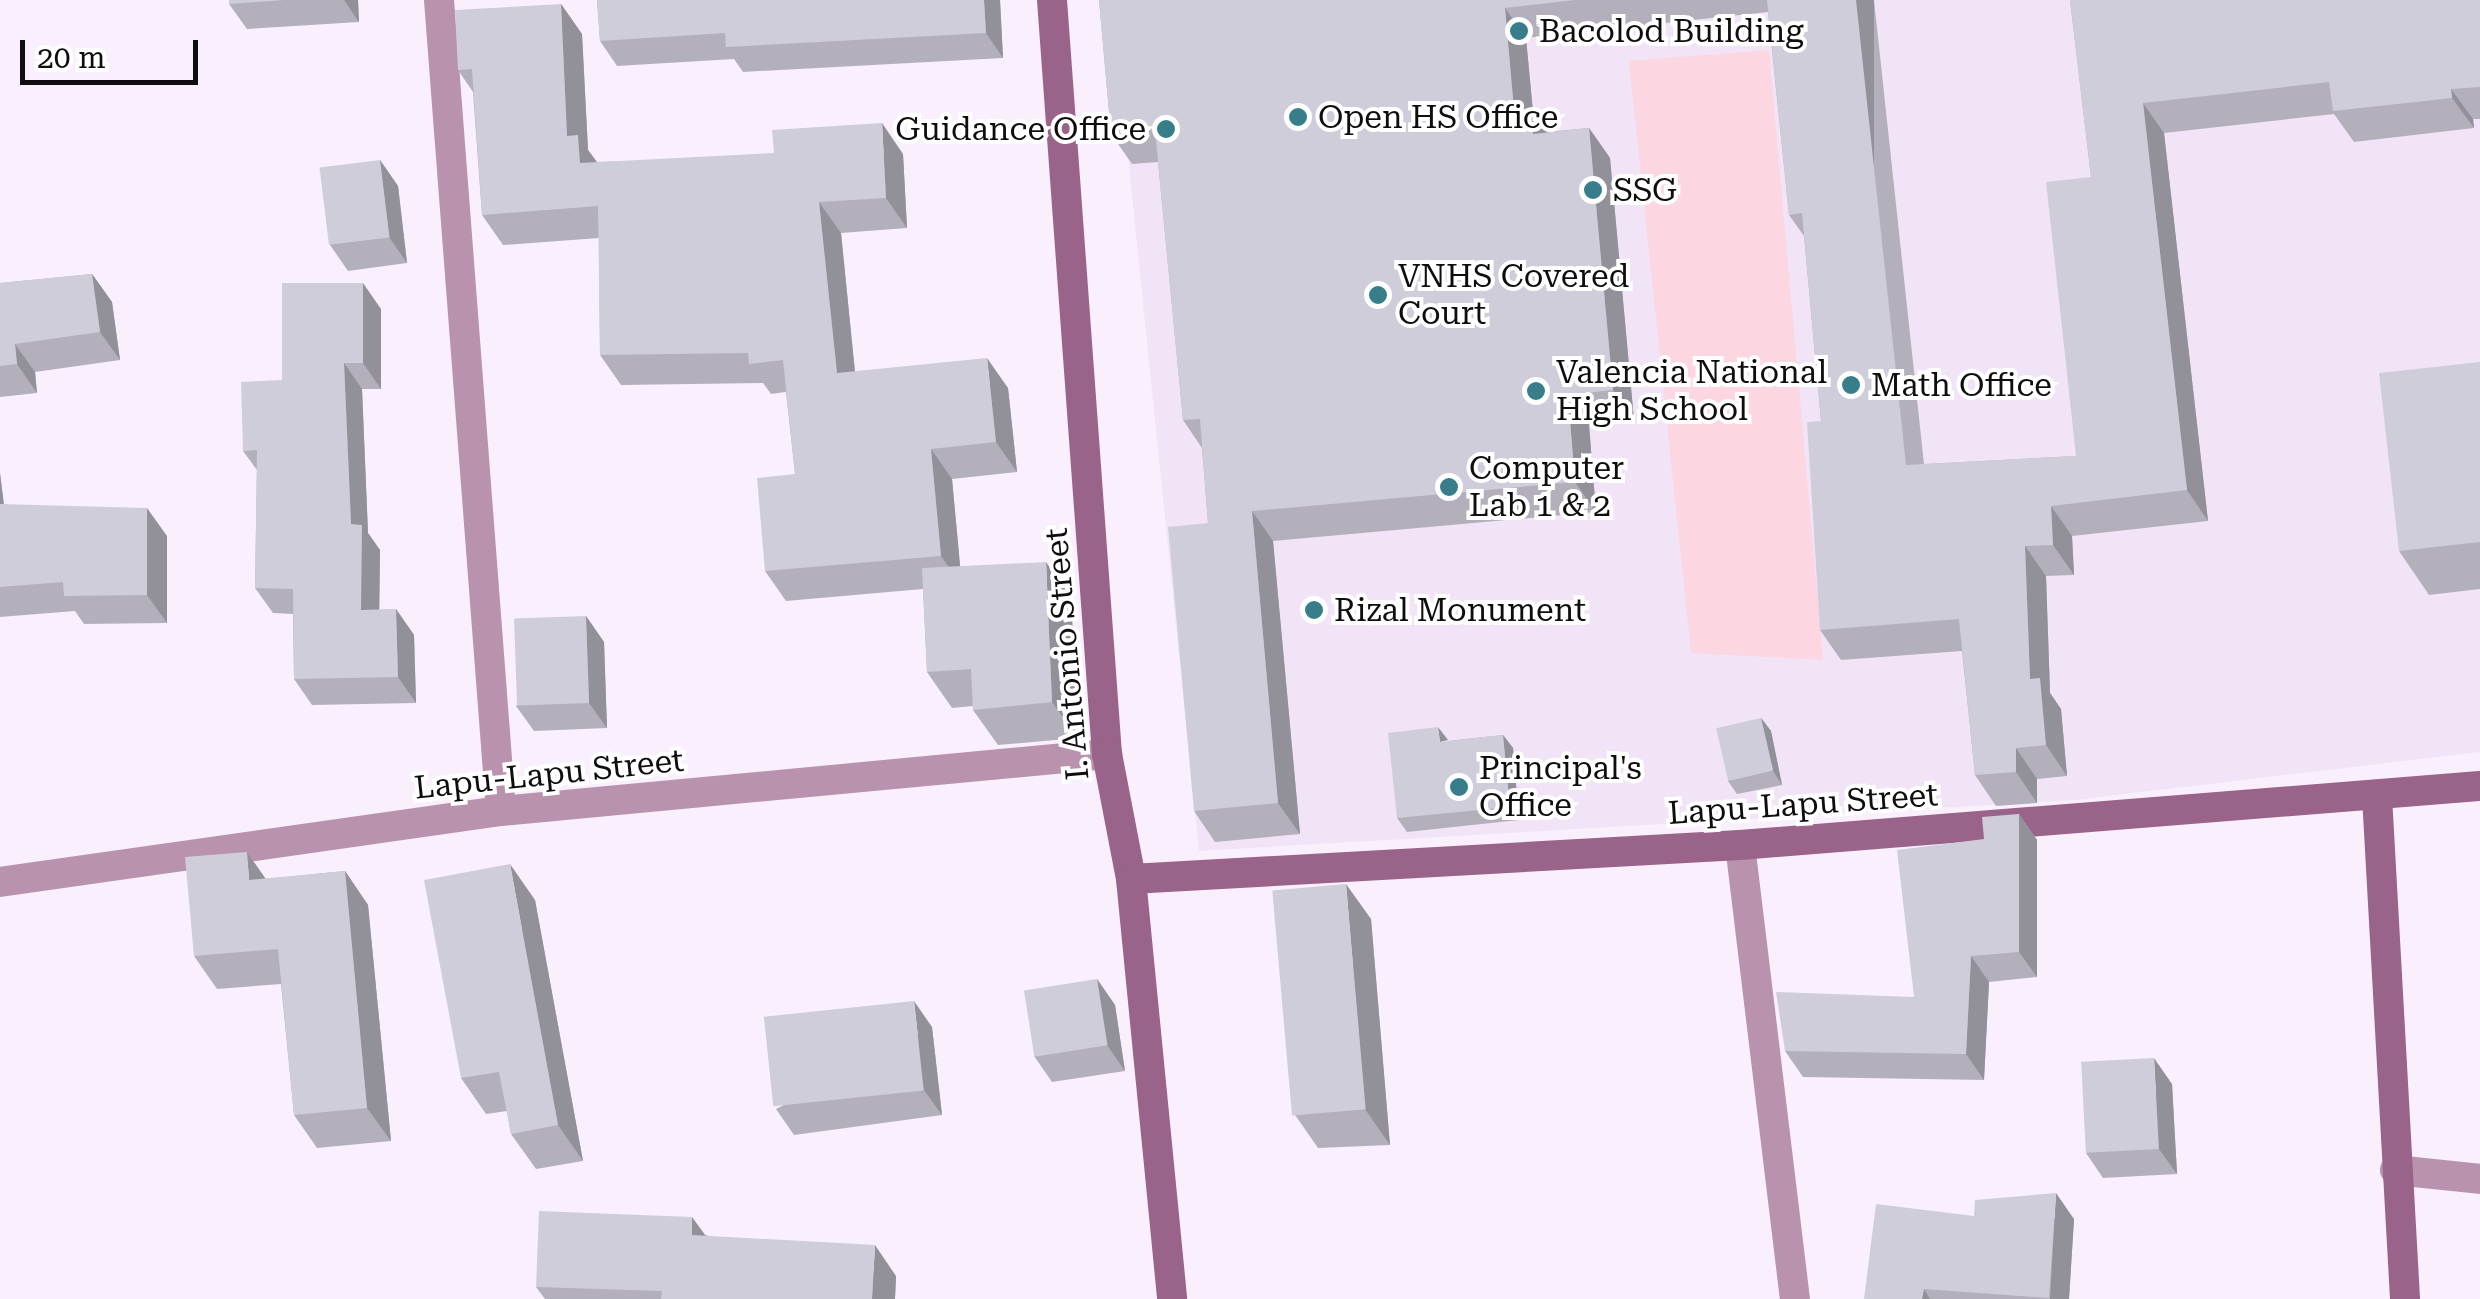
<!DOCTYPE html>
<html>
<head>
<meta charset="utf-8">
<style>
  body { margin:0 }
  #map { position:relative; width:2480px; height:1299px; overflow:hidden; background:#faf0fd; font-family:"Roboto Serif",serif }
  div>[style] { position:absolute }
  .built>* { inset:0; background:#f2e4f7 }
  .green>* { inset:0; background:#fcd6e0 }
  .street>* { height:30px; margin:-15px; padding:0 15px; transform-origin:15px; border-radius:15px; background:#b993ad }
  .secondary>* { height:30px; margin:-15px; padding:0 15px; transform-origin:15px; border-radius:15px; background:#9a638a }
  .wall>* { inset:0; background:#b3b0bc }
  .shaded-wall>* { inset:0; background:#929099; transform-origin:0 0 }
  .building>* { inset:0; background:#d0cddb; transform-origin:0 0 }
  .dots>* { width:28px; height:28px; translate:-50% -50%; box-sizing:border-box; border:5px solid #fff; border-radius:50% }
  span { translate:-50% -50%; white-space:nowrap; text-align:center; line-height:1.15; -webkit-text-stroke:8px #fff; paint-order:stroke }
  .poi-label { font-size:32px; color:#100d11 }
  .left { translate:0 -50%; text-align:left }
  .right { translate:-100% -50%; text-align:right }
  .street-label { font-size:32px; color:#100d11 }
  .scale { position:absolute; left:20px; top:40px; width:178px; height:45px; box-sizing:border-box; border:5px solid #100d11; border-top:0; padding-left:12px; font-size:30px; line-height:35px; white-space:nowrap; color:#100d11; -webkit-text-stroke:8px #fff; paint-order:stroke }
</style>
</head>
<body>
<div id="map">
  <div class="built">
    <div style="clip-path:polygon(1112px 0,2480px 0,2480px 752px,2075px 800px,1199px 851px)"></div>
  </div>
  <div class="green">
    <div style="clip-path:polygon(1769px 50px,1823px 659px,1823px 660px,1691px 653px,1629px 61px)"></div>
  </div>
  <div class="street">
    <div style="left:439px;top:0;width:813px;rotate:85.63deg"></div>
    <div style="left:1740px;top:845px;width:457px;rotate:83.1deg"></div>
    <div style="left:0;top:882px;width:506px;rotate:-8.07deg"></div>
    <div style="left:501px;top:811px;width:609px;rotate:-5.37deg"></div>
    <div style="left:2395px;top:1170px;width:85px;rotate:6deg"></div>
  </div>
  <div class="secondary">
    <div style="left:1052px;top:0;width:756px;rotate:85.83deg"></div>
    <div style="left:1107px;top:754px;width:127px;rotate:79.1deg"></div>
    <div style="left:1131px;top:879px;width:422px;rotate:84.4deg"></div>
    <div style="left:2377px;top:796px;width:504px;rotate:86.81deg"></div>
    <div style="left:1131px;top:879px;width:610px;rotate:-3.2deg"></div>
    <div style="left:1740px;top:845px;width:742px;rotate:-4.56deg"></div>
  </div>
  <div class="wall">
    <div style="clip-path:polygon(229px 0,358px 0,359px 22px,247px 29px,229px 4px)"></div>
    <div style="clip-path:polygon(597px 0,1000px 0,1003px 58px,743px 72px,734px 59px,617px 66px,600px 41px)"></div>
    <div style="clip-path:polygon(1099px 0,1874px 0,1924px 464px,2076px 456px,2091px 177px,2070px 0,2480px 0,2480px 119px,2473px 119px,2474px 128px,2354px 142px,2334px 114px,2164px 133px,2208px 521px,2072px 536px,2074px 575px,2046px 576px,2050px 693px,2061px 709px,2067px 776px,2037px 779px,2037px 803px,1996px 806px,1975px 775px,1962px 651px,1841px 660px,1820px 630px,1821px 421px,1804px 236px,1789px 215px,1768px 12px,1526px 38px,1533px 112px,1547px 132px,1589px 128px,1610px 158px,1634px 420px,1589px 425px,1596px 512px,1273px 541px,1300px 834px,1215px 842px,1194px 811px,1208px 523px,1202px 448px,1183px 420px,1158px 162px,1132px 164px,1111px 134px)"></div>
    <div style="clip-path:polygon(561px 4px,582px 34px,588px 150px,597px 162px,903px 154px,907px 228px,841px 233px,855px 371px,1008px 388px,1017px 472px,952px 479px,960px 566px,1071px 597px,1078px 738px,998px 745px,973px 710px,973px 706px,952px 708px,927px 672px,923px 589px,786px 601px,765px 571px,795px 474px,786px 392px,771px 394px,763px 383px,621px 385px,600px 355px,599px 238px,503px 245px,482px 215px,473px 92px,458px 70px)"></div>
    <div style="clip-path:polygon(380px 160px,398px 186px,407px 263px,348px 271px,330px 245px)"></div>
    <div style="clip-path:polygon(92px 274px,112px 302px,120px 360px,35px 372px,37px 393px,0 397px,0 283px)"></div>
    <div style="clip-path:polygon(381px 309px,381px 389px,362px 389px,368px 533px,380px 550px,379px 610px,396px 609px,414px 635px,416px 703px,312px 705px,294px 679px,293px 614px,273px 613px,255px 588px,257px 470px,243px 451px,282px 380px)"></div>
    <div style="clip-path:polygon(2480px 362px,2480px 589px,2429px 595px,2399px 551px)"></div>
    <div style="clip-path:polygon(0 473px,4px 504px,167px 536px,167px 623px,84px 624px,75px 611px,0 617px)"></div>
    <div style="clip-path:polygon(586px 616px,604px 642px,607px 728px,534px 731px,516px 706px)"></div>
    <div style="clip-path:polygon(1761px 718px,1771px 731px,1782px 785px,1737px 794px,1728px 781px)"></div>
    <div style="clip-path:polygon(1503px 735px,1513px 748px,1519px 820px,1407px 832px,1397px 818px,1448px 741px)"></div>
    <div style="clip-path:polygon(2019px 814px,2037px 840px,2037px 977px,1989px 982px,1984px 1080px,1803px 1077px,1785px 1051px,1914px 997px,1984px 839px)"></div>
    <div style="clip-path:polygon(345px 871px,368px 905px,391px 1141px,317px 1148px,294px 1115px,281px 984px,217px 989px,194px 956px,266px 879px)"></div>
    <div style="clip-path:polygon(535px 900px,583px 1161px,536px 1169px,511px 1134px,507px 1111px,486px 1114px,461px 1078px)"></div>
    <div style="clip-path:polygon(1371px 919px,1390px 1145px,1318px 1148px,1293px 1112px)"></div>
    <div style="clip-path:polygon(1097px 979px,1115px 1005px,1125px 1071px,1052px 1082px,1034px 1056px)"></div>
    <div style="clip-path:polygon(932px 1027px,942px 1115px,794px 1135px,776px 1109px)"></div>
    <div style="clip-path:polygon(2172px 1084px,2177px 1174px,2103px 1178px,2086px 1153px)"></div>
    <div style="clip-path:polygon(1974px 1216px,2074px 1219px,2069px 1299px,1864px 1299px)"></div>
    <div style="clip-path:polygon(705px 1235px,896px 1276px,895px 1299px,545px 1299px,536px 1287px)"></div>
  </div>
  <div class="shaded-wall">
    <div style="clip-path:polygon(344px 0,358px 0,359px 22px)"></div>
    <div style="clip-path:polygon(984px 0,1000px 0,1003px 58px,986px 33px)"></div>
    <div style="left:1856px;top:0;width:18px;height:468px"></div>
    <div style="clip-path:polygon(561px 4px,582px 34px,588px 150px,599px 165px,580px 163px,567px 136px)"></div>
    <div style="clip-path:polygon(1505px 8px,1526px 38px,1533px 112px,1552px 139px,1554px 164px,1514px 110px)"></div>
    <div style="clip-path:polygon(2451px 89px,2473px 119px,2474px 128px,2452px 98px)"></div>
    <div style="clip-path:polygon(2143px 103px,2164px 133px,2208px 521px,2187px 490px)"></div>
    <div style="clip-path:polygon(882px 123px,903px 154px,907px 228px,886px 198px)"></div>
    <div style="clip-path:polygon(1589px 128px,1610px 158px,1634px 420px,1613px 390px)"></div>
    <div style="clip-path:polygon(380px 160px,398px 186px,407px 263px,389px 237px)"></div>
    <div style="clip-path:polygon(819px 202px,841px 233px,858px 403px,837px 373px)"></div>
    <div style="clip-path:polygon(92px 274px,112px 302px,120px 360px,100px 332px)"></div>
    <div style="clip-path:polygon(363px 283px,381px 309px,381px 389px,363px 363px)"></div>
    <div style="clip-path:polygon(15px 344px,35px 372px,37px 393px,17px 364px)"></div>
    <div style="clip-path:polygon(987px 358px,1008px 388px,1017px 472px,996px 442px)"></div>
    <div style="clip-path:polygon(344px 363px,362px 389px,368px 533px,380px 550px,379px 636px,361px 610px,351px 524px)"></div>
    <div style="clip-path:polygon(1568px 395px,1589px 425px,1596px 512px,1575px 482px)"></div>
    <div style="clip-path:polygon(931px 449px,952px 479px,962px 586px,941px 556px)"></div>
    <div style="clip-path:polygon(0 473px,7px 532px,0 522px)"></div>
    <div style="clip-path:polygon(2051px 506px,2072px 536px,2074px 575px,2053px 545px)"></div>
    <div style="clip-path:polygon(147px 508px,167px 536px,167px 623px,147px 595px)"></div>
    <div style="clip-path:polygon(1252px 511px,1273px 541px,1300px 834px,1278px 803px)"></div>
    <div style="clip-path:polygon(2025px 546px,2046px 576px,2050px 693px,2061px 709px,2067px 776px,2046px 745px,2030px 679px)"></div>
    <div style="clip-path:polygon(1046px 562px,1071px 597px,1078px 738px,1052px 702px)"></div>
    <div style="clip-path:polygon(396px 609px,414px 635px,416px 703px,398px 677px)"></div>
    <div style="clip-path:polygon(586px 616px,604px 642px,607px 728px,589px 703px)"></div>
    <div style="clip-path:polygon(1761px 718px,1771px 731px,1782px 785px,1773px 771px)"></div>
    <div style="clip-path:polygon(1438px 727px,1448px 740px,1440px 742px)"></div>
    <div style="clip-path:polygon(1503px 735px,1513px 748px,1519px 820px,1510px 807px)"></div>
    <div style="clip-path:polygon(2016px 748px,2037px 779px,2037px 803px,2016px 772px)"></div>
    <div style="clip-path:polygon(2019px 814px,2037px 840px,2037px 977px,2019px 952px)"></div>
    <div style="clip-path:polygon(247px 852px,270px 885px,249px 880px)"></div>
    <div style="clip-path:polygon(510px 864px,535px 900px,583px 1161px,558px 1125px)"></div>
    <div style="clip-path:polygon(345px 871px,368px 905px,391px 1141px,367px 1108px)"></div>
    <div style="clip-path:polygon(1346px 884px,1371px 919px,1390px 1145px,1365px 1109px)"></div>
    <div style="clip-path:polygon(1971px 956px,1989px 982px,1984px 1080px,1966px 1054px)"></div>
    <div style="clip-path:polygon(1097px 979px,1115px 1005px,1125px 1071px,1107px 1045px)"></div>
    <div style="clip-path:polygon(914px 1001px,932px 1027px,942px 1115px,924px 1090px)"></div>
    <div style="clip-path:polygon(2154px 1058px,2172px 1084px,2177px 1174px,2159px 1149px)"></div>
    <div style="clip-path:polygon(2056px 1193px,2074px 1219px,2069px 1299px,2050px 1299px)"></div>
    <div style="clip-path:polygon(692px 1217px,714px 1247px,692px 1235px)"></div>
    <div style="clip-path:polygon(875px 1245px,896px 1276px,895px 1299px,872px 1299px)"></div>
    <div style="clip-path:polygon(1924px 1289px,1930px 1299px,1922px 1299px)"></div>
  </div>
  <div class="building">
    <div style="clip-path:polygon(229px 0,284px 0,229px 4px)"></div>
    <div style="clip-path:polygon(597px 0,984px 0,986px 33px,726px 47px,725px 33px,600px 41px)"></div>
    <div style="clip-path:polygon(1099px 0,1575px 0,1505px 8px,1514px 110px,1531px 108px,1533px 134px,1589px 128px,1613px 390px,1568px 395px,1575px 482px,1252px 511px,1278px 803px,1194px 811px,1168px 527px,1208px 523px,1200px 419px,1183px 420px,1155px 130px,1111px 134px)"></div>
    <div style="clip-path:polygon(1767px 0,1856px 0,1906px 465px,2076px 456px,2046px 182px,2091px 177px,2070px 0,2480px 0,2480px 87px,2451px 89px,2452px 98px,2333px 111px,2329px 82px,2143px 103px,2187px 490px,2051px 506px,2053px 545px,2025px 546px,2030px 679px,2040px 678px,2046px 745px,2016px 748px,2016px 772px,1975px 775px,1959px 619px,1820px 630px,1807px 422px,1821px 421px,1802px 213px,1789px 215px)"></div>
    <div style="clip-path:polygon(561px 4px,567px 136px,578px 135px,580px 163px,774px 153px,772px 130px,882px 123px,886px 198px,819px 202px,837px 373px,987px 358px,996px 442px,931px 449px,941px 556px,765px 571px,757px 478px,795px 474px,783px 360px,749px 364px,748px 353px,600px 355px,598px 206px,482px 215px,472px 69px,458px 70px,455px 10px)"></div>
    <div style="left:380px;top:160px;width:78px;height:61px;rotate:83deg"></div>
    <div style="clip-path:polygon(92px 274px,100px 332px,15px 344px,17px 364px,0 366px,0 283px)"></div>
    <div style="clip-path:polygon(282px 283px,363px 283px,363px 363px,344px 363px,351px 524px,362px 525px,361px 610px,396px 609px,398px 677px,294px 679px,293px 589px,255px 588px,257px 450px,243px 451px,241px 382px,282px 380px)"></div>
    <div style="clip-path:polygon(2480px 362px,2480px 542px,2399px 551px,2379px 373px)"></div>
    <div style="clip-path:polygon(0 504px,147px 508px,147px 595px,64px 596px,63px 582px,0 587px)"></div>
    <div style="clip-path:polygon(1046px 562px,1052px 702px,973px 710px,971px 669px,927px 672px,922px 568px)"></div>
    <div style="left:586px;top:616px;width:87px;height:72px;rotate:88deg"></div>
    <div style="left:1761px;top:718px;width:54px;height:46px;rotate:77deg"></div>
    <div style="clip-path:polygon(1438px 727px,1440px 742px,1503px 735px,1510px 807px,1397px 818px,1388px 733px)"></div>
    <div style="clip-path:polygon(2019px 814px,2019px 952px,1971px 956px,1966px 1054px,1785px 1051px,1776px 992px,1914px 997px,1897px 850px,1984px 839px,1982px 817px)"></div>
    <div style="clip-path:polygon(247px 852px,249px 880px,345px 871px,367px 1108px,294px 1115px,278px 949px,194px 956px,185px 857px)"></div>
    <div style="clip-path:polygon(510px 864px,558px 1125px,511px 1134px,499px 1072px,461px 1078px,424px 880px)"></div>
    <div style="left:1346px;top:884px;width:226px;height:74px;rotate:85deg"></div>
    <div style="left:1097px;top:979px;width:67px;height:74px;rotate:81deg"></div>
    <div style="left:914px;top:1001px;width:90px;height:151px;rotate:84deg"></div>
    <div style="left:2154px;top:1058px;width:91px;height:73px;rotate:87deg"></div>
    <div style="clip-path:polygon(2056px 1193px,2049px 1298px,1924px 1289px,1922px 1299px,1864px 1299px,1876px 1204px,1974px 1216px,1975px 1200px)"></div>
    <div style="clip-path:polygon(539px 1211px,692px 1217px,692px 1235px,875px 1245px,872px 1299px,661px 1299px,662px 1291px,536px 1287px)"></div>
  </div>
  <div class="dots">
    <div style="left:1519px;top:31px;background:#387e8a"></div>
    <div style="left:1298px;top:117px;background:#387e8a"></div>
    <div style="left:1166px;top:129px;background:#387e8a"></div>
    <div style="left:1593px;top:190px;background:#387e8a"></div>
    <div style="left:1378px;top:295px;background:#387e8a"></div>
    <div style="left:1851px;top:385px;background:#387e8a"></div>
    <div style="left:1536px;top:391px;background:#387e8a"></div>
    <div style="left:1449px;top:487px;background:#387e8a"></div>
    <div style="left:1314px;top:610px;background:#387e8a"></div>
    <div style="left:1459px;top:787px;background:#387e8a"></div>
  </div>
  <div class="poi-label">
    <span class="left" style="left:1539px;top:31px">Bacolod Building</span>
    <span class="left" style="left:1318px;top:117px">Open HS Office</span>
    <span class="right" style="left:1146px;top:129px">Guidance Office</span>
    <span class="left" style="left:1613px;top:190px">SSG</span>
    <span class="left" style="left:1398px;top:295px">VNHS Covered<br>Court</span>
    <span class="left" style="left:1556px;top:391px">Valencia National<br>High School</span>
    <span class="left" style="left:1871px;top:385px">Math Office</span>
    <span class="left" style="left:1469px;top:487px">Computer<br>Lab 1 &amp; 2</span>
    <span class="left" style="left:1334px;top:610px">Rizal Monument</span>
    <span class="left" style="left:1479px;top:787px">Principal's<br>Office</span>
  </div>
  <div class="street-label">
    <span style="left:1067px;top:654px;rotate:-95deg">I. Antonio Street</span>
    <span style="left:549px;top:774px;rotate:-6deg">Lapu-Lapu Street</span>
    <span style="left:1803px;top:804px;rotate:-4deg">Lapu-Lapu Street</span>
  </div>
  <div class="scale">20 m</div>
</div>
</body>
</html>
